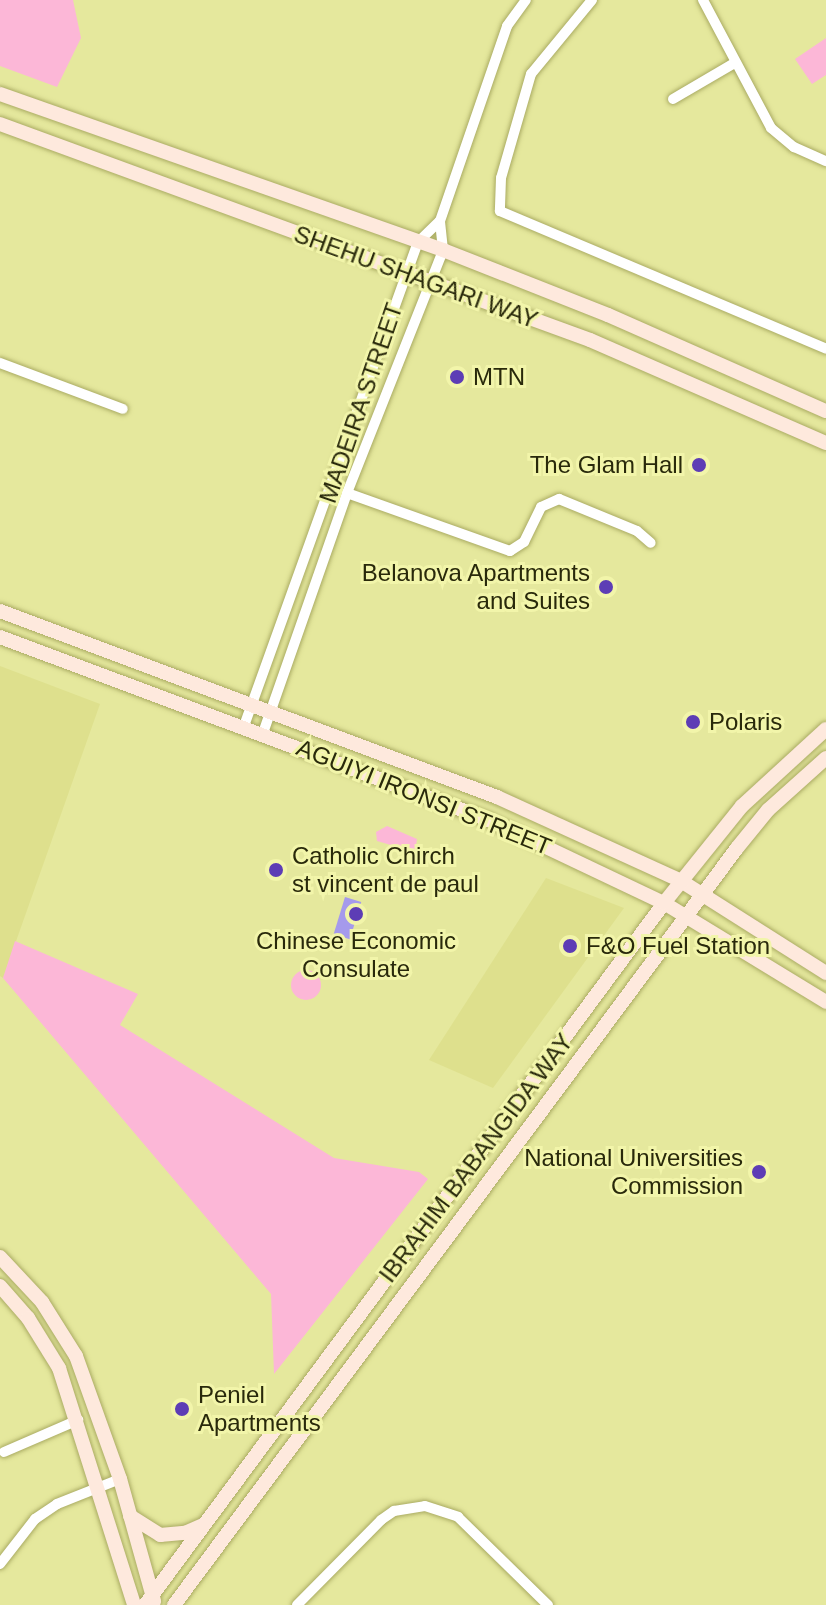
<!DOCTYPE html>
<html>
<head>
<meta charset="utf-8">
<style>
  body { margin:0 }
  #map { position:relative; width:826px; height:1605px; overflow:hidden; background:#e5e89d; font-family:Arial,sans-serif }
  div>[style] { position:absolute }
  .built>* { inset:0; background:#dee08d }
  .green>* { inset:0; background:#fcb7d7 }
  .round { border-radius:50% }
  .water>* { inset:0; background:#a59aec; transform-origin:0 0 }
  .roads { filter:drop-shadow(0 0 2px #aaab63) drop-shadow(0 0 2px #aaab63) }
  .street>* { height:10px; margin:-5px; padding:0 5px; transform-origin:5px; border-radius:5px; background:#fff }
  .secondary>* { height:14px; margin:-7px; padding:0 7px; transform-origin:7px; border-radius:7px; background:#fee9dd }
  .dots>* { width:22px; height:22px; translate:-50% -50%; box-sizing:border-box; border:4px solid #f2f5aa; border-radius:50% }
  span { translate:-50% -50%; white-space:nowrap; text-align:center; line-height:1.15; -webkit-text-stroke:6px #f2f5aa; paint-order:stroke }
  .street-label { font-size:24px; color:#29290b }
  .poi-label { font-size:24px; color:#29290b }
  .left { translate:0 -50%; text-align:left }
  .right { translate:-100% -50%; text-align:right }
</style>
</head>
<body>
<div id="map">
  <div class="built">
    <div style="clip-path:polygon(0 666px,100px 704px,3px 978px,0 976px)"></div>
    <div style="clip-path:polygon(546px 878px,624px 908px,493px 1088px,429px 1060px)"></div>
  </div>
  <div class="green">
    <div style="clip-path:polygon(0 0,73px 0,81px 38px,57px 87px,0 66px)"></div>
    <div style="clip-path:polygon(826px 38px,826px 75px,812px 84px,795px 59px)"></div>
    <div style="clip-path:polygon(387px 826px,417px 839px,415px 852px,377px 841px,376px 832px)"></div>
    <div style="clip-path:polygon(15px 941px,138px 994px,120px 1025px,334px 1158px,419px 1172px,428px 1179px,274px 1374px,271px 1294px,3px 978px)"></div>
    <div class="round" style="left:291px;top:970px;width:30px;height:30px"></div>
  </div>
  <div class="water">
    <div style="left:345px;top:897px;width:17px;height:39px;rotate:17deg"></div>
  </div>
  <div class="roads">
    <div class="street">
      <div style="left:592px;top:0;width:96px;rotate:129.5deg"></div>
      <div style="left:531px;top:74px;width:108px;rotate:106.1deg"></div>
      <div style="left:501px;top:178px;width:33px;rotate:92deg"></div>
      <div style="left:500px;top:211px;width:354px;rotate:22.9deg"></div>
      <div style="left:703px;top:0;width:145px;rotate:62deg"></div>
      <div style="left:771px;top:128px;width:30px;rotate:40deg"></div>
      <div style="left:794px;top:147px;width:35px;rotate:24deg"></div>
      <div style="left:673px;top:99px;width:69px;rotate:-30.3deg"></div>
      <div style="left:0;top:363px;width:131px;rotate:20.5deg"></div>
      <div style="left:347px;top:493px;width:173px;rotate:19.6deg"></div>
      <div style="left:510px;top:551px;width:17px;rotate:-33deg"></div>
      <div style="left:524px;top:542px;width:39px;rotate:-64deg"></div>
      <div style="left:541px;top:507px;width:20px;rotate:-24deg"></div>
      <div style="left:559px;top:499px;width:84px;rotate:22.3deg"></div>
      <div style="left:637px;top:531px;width:18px;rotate:41deg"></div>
      <div style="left:244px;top:726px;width:514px;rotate:-70.23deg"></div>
      <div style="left:418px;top:242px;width:30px;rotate:-44deg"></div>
      <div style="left:440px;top:221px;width:206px;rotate:-71deg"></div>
      <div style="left:507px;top:26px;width:32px;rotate:-54deg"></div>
      <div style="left:263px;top:733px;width:254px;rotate:-70.7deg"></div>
      <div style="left:347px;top:493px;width:261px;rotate:-68.4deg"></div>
      <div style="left:443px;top:250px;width:29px;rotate:-96deg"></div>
      <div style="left:4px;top:1452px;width:81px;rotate:-23.4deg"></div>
      <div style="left:0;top:1564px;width:57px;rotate:-52.1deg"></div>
      <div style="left:35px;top:1519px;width:27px;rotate:-34deg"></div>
      <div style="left:57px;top:1504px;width:68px;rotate:-21.6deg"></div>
      <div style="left:297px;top:1605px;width:120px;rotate:-45.3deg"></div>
      <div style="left:381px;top:1520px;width:16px;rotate:-35deg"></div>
      <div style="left:394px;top:1511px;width:31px;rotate:-9deg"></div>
      <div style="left:425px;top:1506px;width:35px;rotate:18deg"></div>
      <div style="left:458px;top:1517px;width:126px;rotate:44.4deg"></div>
    </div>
    <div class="secondary">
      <div style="left:0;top:94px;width:470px;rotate:19.4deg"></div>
      <div style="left:443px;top:250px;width:177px;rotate:21.5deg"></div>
      <div style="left:608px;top:315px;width:238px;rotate:23.8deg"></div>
      <div style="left:0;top:124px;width:628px;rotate:20.11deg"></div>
      <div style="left:590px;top:340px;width:257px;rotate:23.6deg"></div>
      <div style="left:0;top:611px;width:531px;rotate:20.52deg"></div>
      <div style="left:497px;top:797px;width:202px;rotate:24.5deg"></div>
      <div style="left:681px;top:881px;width:172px;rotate:32.4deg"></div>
      <div style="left:0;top:637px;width:522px;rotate:20.52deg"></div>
      <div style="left:489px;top:820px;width:194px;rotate:25.4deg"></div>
      <div style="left:664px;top:903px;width:190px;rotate:31.4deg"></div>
      <div style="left:0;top:1257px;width:62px;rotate:47deg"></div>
      <div style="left:42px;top:1302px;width:64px;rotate:57.8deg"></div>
      <div style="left:76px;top:1356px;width:131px;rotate:70.3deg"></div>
      <div style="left:120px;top:1479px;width:127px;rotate:74.4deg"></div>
      <div style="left:0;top:1286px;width:43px;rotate:48.8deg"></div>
      <div style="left:28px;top:1318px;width:59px;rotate:58.2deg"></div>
      <div style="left:59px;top:1368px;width:249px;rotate:72.4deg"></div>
      <div style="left:130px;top:1516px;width:36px;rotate:32deg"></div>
      <div style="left:160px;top:1535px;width:25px;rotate:-5deg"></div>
      <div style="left:185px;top:1533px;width:20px;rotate:-24deg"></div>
      <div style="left:145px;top:1605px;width:873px;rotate:-53.52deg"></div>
      <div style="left:664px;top:903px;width:124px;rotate:-51.2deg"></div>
      <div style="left:742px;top:806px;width:114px;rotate:-42.5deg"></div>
      <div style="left:174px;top:1605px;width:943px;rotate:-53.36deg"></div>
      <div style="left:737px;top:848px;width:49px;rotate:-50.8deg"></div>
      <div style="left:768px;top:810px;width:78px;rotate:-41.9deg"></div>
    </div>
  </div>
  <div class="dots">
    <div style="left:457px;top:377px;background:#5d3db5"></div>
    <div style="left:699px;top:465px;background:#5d3db5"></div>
    <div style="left:606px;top:587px;background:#5d3db5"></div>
    <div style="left:693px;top:722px;background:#5d3db5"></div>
    <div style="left:276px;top:870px;background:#5d3db5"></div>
    <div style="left:356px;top:914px;background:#5d3db5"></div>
    <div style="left:570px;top:946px;background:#5d3db5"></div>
    <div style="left:759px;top:1172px;background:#5d3db5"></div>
    <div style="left:182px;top:1409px;background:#5d3db5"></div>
  </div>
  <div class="street-label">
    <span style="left:416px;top:277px;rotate:20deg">SHEHU SHAGARI WAY</span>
    <span style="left:361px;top:403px;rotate:-71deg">MADEIRA STREET</span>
    <span style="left:424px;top:797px;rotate:22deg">AGUIYI IRONSI STREET</span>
    <span style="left:476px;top:1158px;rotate:-53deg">IBRAHIM BABANGIDA WAY</span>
  </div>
  <div class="poi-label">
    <span class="left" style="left:473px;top:377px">MTN</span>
    <span class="right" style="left:683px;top:465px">The Glam Hall</span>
    <span class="right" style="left:590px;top:587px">Belanova Apartments<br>and Suites</span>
    <span class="left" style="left:709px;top:722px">Polaris</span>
    <span class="left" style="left:292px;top:870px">Catholic Chirch<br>st vincent de paul</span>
    <span style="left:356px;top:955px">Chinese Economic<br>Consulate</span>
    <span class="left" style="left:586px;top:946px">F&amp;O Fuel Station</span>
    <span class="right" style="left:743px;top:1172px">National Universities<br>Commission</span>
    <span class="left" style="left:198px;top:1409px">Peniel<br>Apartments</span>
  </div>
</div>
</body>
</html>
